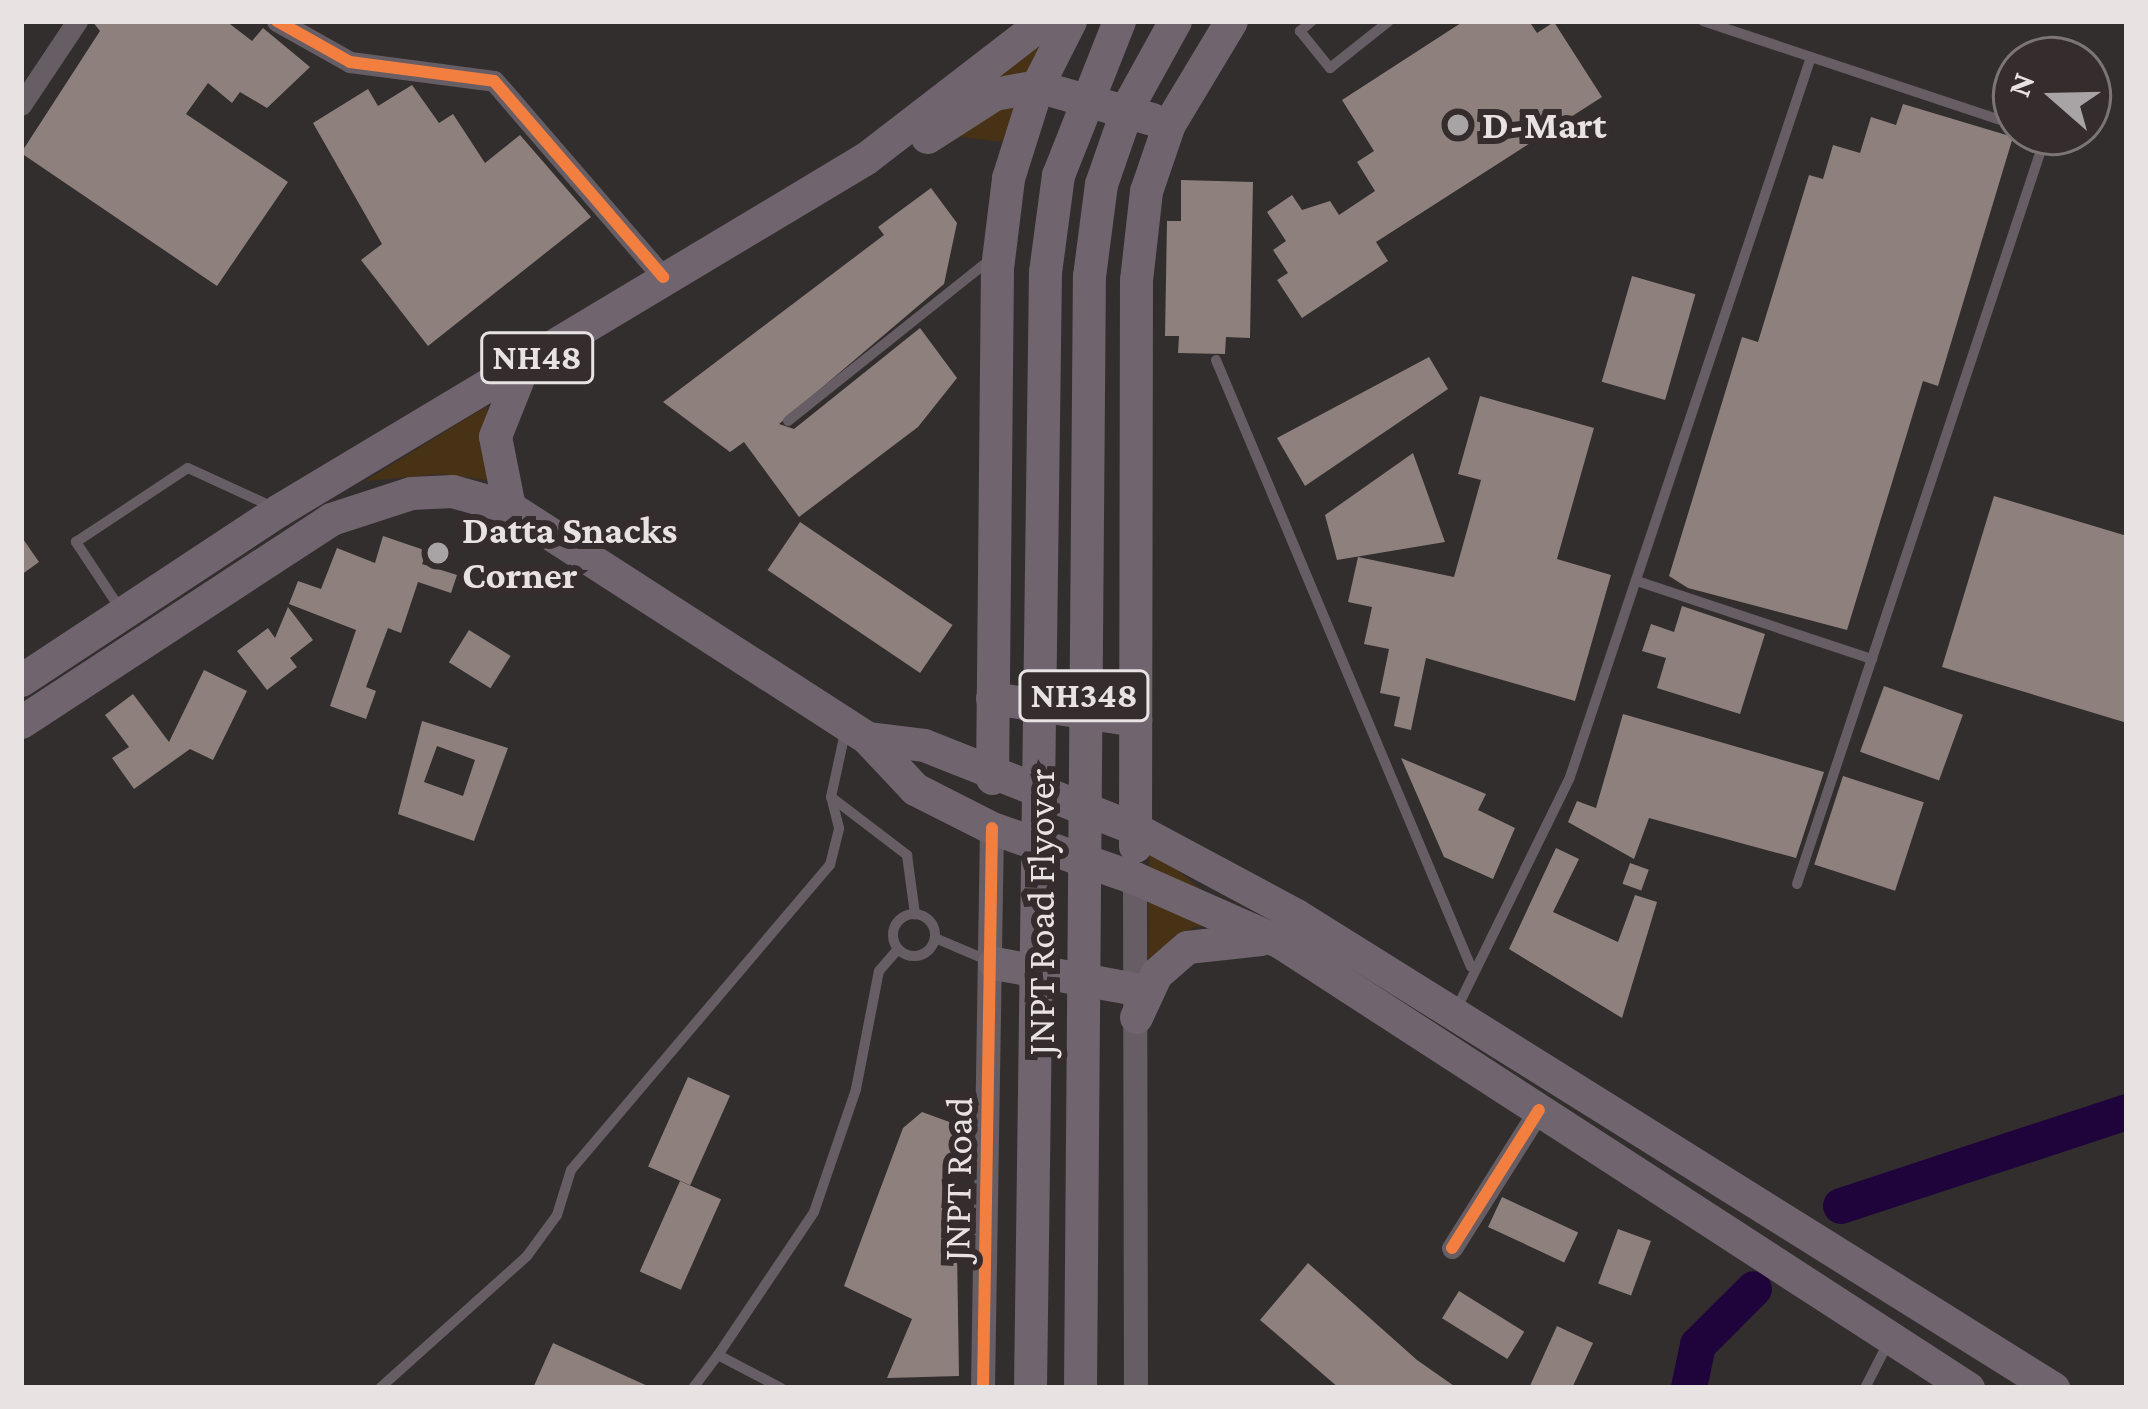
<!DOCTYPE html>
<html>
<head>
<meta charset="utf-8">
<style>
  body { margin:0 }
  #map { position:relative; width:2148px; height:1409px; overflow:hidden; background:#322e2e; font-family:"Crimson Pro",serif }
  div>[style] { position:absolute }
  .green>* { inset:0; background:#483216 }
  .river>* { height:36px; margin:-18px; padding:0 18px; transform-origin:18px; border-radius:18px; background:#1f043b }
  .building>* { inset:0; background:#8e807c; transform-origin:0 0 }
  .service>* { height:10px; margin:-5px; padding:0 5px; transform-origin:5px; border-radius:5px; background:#665e64 }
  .service>.ring { margin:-5px; padding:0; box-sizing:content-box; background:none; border:10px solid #665e64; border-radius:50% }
  .minor>* { height:21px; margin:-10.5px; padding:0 10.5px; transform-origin:10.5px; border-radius:10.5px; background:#665e64 }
  .tertiary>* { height:24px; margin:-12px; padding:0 12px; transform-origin:12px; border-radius:12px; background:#665e64 }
  .trunk>* { height:33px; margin:-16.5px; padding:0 16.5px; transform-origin:16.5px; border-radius:16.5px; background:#70656e }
  .trunk-bridge>* { height:33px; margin:-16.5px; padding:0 16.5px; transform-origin:16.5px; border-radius:16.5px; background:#70656e }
  .cycleway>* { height:12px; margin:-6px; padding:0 6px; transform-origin:6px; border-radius:6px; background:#f27e40 }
  .dots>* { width:33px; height:33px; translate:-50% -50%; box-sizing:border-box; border:6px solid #342c2d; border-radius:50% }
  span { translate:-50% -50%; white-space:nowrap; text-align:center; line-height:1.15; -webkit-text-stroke:12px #342c2d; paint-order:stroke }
  .shield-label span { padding:3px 9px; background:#342c2d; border:3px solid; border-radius:9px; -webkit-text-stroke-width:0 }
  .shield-label { font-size:36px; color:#e8e2e3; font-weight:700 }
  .poi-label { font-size:39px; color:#e8e2e3; font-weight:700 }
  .left { translate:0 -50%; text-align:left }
  .street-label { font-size:39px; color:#e8e2e3 }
  .frame { position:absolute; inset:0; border:24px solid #e8e2e3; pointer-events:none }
  .north { position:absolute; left:1992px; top:36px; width:120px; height:120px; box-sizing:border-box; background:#342c2d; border:3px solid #7c7576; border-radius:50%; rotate:290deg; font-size:33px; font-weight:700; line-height:48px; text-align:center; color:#e8e2e3 }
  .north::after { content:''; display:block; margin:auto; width:42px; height:54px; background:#a8a3a4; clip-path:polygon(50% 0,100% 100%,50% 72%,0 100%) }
</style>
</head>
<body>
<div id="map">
  <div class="green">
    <div style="clip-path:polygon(1045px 36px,1002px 142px,916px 131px)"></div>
    <div style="clip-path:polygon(487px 406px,487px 480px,442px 474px,365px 481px)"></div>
    <div style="clip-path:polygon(1149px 847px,1243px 924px,1194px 927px,1148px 959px)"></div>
  </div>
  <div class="river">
    <div style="left:1841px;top:1206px;width:301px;rotate:-18.2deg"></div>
    <div style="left:1689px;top:1388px;width:44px;rotate:-78.2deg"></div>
    <div style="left:1698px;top:1345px;width:79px;rotate:-45deg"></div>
  </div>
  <div class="building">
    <div style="clip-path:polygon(92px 21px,226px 21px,252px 41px,263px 28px,310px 67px,267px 108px,240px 92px,232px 103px,208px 83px,186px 114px,288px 182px,217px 286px,21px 153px,100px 31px)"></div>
    <div style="clip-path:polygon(1464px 21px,1529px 21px,1537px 33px,1554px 22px,1602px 97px,1376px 242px,1388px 261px,1302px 318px,1277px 280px,1288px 273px,1273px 250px,1286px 241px,1267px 212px,1292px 195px,1302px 210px,1330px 201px,1339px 215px,1375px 191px,1357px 162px,1374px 151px,1342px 100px)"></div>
    <div style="clip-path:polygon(412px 85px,439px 123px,453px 114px,485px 163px,520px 135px,591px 217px,428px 346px,361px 260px,382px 244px,313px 123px,368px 89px,378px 106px)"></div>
    <div style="clip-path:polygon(1903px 104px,2013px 137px,1938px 386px,1923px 381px,1847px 630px,1688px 588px,1669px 576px,1742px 337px,1758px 342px,1809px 175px,1823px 179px,1833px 145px,1860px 153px,1871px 117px,1896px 125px)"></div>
    <div style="clip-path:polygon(1181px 180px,1253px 182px,1250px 338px,1226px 337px,1225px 354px,1178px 353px,1179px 336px,1165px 336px,1167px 221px,1181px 221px)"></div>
    <div style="clip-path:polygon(931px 188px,957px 223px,944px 284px,779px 424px,794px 429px,920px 328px,957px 378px,918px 427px,799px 517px,744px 442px,730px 452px,663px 402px,884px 235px,878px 227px)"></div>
    <div style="left:1632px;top:276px;width:66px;height:110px;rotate:16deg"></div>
    <div style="clip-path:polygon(1429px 357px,1448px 389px,1305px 486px,1277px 438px)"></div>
    <div style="clip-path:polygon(1480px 396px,1594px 428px,1557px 559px,1611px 575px,1575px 701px,1426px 658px,1411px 730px,1394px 726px,1400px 697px,1380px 693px,1389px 649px,1364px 644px,1372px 607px,1348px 602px,1358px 557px,1454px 577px,1481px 480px,1458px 474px)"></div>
    <div style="clip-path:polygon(1413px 453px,1445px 542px,1337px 560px,1325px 515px)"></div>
    <div style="clip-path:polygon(1994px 496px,2127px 536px,2127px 723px,1942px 667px)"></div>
    <div style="left:800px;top:522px;width:184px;height:58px;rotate:34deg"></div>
    <div style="clip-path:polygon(21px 536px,39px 562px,21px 575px)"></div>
    <div style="clip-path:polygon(383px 536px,427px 551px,422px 564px,457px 575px,451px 593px,418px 582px,401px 633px,388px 628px,366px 687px,376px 691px,366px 719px,330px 706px,356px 630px,289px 604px,298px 581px,321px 589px,337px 548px,375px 563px)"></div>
    <div style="clip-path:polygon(1682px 606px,1765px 634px,1740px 714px,1657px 688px,1666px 658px,1642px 651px,1651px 624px,1674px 632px)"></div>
    <div style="clip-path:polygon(288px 607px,313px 640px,290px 658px,297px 667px,267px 690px,237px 651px,268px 628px,275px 638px)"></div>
    <div style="left:469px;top:630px;width:49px;height:38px;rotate:32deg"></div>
    <div style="clip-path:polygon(204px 670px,247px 691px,213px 760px,190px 749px,134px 789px,112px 758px,129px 747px,105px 715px,133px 694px,169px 742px)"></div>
    <div style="left:1884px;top:686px;width:84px;height:70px;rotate:20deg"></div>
    <div style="clip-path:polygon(1623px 714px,1824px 772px,1796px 858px,1649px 818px,1634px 859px,1568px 822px,1577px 801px,1596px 808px)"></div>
    <div style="clip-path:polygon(evenodd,422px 721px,508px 748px,474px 841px,398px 814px,422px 721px,437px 746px,475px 760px,463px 796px,424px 782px,437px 746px)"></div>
    <div style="clip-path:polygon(1401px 758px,1486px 794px,1478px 810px,1515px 828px,1493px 879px,1444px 857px)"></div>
    <div style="left:1843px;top:776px;width:85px;height:93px;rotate:18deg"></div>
    <div style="clip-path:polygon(1556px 848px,1579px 859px,1553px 912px,1618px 942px,1635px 895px,1657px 902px,1622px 1018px,1509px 949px)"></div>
    <div style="left:1630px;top:863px;width:20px;height:22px;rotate:20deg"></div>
    <div style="left:688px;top:1077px;width:46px;height:98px;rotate:24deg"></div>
    <div style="clip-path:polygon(922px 1112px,955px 1124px,959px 1376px,887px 1378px,912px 1319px,844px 1286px,903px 1128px)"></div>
    <div style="left:680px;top:1181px;width:45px;height:99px;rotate:24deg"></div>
    <div style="left:1502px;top:1197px;width:84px;height:33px;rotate:25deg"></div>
    <div style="left:1618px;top:1229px;width:35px;height:58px;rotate:20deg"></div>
    <div style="clip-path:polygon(1308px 1263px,1417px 1360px,1457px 1388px,1339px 1388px,1260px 1320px)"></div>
    <div style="left:1459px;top:1291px;width:77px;height:32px;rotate:32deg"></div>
    <div style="clip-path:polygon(1557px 1326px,1593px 1343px,1572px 1388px,1529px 1388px)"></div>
    <div style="clip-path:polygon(553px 1343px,652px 1388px,533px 1388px)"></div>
  </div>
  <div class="service">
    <div style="left:1312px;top:21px;width:16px;rotate:140deg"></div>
    <div style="left:1300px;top:31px;width:48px;rotate:51deg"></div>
    <div style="left:1330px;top:68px;width:75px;rotate:-38.5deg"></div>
    <div style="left:1703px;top:21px;width:330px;rotate:18.4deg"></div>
    <div style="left:1216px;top:360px;width:658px;rotate:67.21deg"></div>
    <div style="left:788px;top:421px;width:261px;rotate:-38.6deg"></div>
    <div style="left:1637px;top:581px;width:248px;rotate:18.4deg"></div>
    <div style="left:121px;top:610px;width:82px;rotate:-123.5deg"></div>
    <div style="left:76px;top:542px;width:134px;rotate:-33.5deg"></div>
    <div style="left:188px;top:468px;width:96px;rotate:24.7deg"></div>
    <div style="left:831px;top:797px;width:96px;rotate:37.3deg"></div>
    <div style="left:907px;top:855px;width:60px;rotate:82.3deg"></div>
    <div style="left:1797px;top:884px;width:789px;rotate:-71.61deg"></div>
    <div style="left:2046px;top:135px;width:9px;rotate:-162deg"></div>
    <div class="ring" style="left:893px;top:914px;width:32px;height:32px"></div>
    <div style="left:935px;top:938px;width:56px;rotate:22.9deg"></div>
    <div style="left:1457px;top:1008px;width:257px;rotate:-63.9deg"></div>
    <div style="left:1570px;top:777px;width:759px;rotate:-71.49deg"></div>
    <div style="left:718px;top:1355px;width:172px;rotate:-56.1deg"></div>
    <div style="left:814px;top:1212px;width:130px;rotate:-71.1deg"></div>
    <div style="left:856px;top:1089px;width:120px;rotate:-79deg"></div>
    <div style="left:879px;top:971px;width:29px;rotate:-49deg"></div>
    <div style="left:380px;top:1388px;width:198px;rotate:-41.9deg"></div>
    <div style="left:527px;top:1256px;width:51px;rotate:-53.8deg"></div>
    <div style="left:557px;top:1215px;width:47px;rotate:-72.7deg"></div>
    <div style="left:571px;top:1170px;width:400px;rotate:-49.7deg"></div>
    <div style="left:830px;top:865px;width:38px;rotate:-76deg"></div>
    <div style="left:839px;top:828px;width:32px;rotate:-104deg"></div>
    <div style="left:831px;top:797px;width:71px;rotate:-77.7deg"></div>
    <div style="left:693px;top:1388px;width:41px;rotate:-52.9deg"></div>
    <div style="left:718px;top:1355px;width:71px;rotate:27.6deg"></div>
    <div style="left:1865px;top:1388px;width:53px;rotate:-62.9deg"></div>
  </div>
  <div class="minor">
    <div style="left:277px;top:21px;width:84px;rotate:29.3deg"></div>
    <div style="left:350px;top:62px;width:145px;rotate:7.5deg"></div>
    <div style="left:494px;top:81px;width:259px;rotate:49.2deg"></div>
    <div style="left:21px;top:105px;width:101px;rotate:-56.3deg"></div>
    <div style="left:1452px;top:1248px;width:163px;rotate:-57.8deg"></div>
  </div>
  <div class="tertiary">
    <div style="left:1135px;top:878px;width:510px;rotate:89.89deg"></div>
    <div style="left:983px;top:1388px;width:560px;rotate:-89.08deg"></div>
  </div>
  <div class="trunk">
    <div style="left:927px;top:137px;width:80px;rotate:-32.7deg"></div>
    <div style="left:994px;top:94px;width:44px;rotate:-10.5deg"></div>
    <div style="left:1037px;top:86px;width:120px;rotate:16deg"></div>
    <div style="left:509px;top:507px;width:72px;rotate:-101.2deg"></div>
    <div style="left:495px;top:436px;width:73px;rotate:-68.3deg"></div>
    <div style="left:21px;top:680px;width:309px;rotate:-33.4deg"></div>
    <div style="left:279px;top:510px;width:684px;rotate:-30.95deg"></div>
    <div style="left:866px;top:158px;width:225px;rotate:-37.6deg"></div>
    <div style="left:992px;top:698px;width:145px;rotate:8.7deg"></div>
    <div style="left:21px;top:722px;width:371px;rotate:-33.2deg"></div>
    <div style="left:331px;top:519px;width:84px;rotate:-18deg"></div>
    <div style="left:411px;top:493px;width:41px;rotate:-2.8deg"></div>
    <div style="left:452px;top:491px;width:59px;rotate:15.7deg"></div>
    <div style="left:509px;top:507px;width:426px;rotate:32.8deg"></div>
    <div style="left:867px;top:738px;width:70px;rotate:46.7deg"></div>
    <div style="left:915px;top:789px;width:86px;rotate:26.9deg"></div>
    <div style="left:992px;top:828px;width:151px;rotate:19.3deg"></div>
    <div style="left:1135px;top:878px;width:158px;rotate:23.8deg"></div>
    <div style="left:1280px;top:942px;width:820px;rotate:32.95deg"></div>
    <div style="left:867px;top:738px;width:57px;rotate:7deg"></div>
    <div style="left:924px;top:745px;width:226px;rotate:21.6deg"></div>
    <div style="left:1134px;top:828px;width:184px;rotate:28.2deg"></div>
    <div style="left:1296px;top:915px;width:893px;rotate:32deg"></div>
    <div style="left:992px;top:778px;width:510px;rotate:-89.44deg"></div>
    <div style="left:997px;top:268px;width:91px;rotate:-83deg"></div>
    <div style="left:1008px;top:178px;width:96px;rotate:-72.5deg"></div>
    <div style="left:1037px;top:86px;width:73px;rotate:-63.1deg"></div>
    <div style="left:1135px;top:846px;width:566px;rotate:-89.9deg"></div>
    <div style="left:1136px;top:280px;width:90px;rotate:-83.6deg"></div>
    <div style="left:1146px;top:191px;width:71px;rotate:-71.1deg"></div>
    <div style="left:1169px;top:124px;width:120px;rotate:-59deg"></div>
    <div style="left:994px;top:963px;width:144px;rotate:10.4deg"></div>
    <div style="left:1136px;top:1017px;width:47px;rotate:-65.1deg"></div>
    <div style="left:1156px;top:974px;width:41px;rotate:-41.1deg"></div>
    <div style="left:1187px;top:947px;width:74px;rotate:-6.2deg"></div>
  </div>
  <div class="trunk-bridge">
    <div style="left:1030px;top:1388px;width:1116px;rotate:-89.23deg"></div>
    <div style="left:1045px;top:272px;width:98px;rotate:-82.4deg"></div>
    <div style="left:1058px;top:175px;width:166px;rotate:-68.4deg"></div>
    <div style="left:1080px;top:1388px;width:1112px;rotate:-89.54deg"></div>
    <div style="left:1089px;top:276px;width:93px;rotate:-82.6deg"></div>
    <div style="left:1101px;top:184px;width:83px;rotate:-70.9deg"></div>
    <div style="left:1128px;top:106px;width:97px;rotate:-61.1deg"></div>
  </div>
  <div class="cycleway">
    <div style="left:277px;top:21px;width:84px;rotate:29.3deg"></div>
    <div style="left:350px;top:62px;width:145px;rotate:7.5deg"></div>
    <div style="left:494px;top:81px;width:259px;rotate:49.2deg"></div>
    <div style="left:1452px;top:1248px;width:163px;rotate:-57.8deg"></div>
    <div style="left:983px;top:1388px;width:560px;rotate:-89.08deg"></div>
  </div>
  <div class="dots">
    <div style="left:1458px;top:125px;background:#a8a3a4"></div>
    <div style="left:438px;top:553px;background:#a8a3a4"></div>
  </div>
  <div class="shield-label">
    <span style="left:537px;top:358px">NH48</span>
    <span style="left:1084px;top:696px">NH348</span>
  </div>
  <div class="poi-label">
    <span class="left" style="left:1482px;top:125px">D-Mart</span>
    <span class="left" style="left:462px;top:553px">Datta Snacks<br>Corner</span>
  </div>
  <div class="street-label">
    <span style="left:1041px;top:912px;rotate:-90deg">JNPT Road Flyover</span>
    <span style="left:958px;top:1179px;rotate:-89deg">JNPT Road</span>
  </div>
  <div class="frame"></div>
  <div class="north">N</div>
</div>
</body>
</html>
